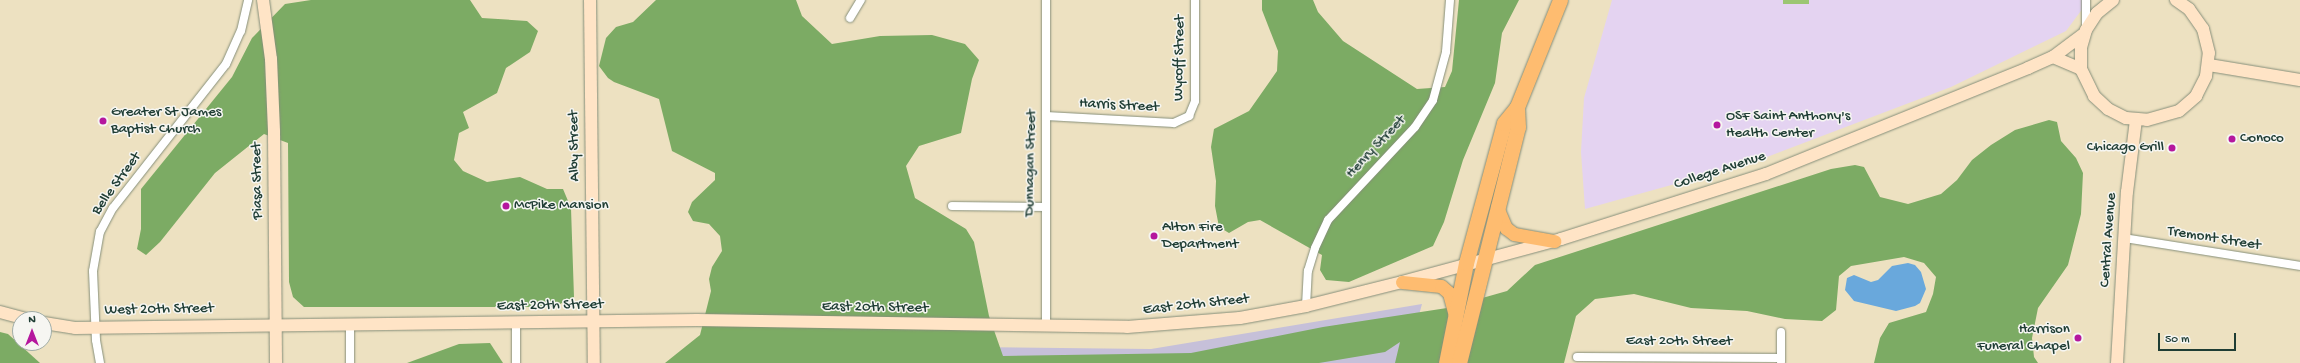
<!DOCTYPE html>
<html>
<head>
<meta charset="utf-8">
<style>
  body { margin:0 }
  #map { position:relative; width:2300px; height:363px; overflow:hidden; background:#ede1c1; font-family:"Gochi Hand",sans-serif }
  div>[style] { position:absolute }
  .built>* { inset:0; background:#e4d3f1 }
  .industrial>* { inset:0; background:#c6c0d9 }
  .green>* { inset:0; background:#9bc672; transform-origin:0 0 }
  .forest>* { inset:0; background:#7cab64 }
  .water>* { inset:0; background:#69a8dc }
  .roads { filter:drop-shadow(0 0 1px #868f7a) drop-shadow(0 0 1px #868f7a) }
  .street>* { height:8px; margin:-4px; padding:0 4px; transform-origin:4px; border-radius:4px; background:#fff }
  .secondary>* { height:12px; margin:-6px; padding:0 6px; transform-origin:6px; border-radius:6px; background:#ffe4c6 }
  .primary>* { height:13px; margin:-6.5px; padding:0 6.5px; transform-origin:6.5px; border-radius:6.5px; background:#febc70 }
  .highway>* { height:15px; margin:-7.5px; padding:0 7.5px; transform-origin:7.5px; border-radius:7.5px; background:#febc70 }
  .dots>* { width:11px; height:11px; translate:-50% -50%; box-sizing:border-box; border:2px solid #f6f6f2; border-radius:50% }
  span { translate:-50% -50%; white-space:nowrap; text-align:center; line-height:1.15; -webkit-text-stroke:3px #f6f6f2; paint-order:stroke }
  .street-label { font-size:15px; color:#1f3d34 }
  .poi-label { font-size:15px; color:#1f3d34 }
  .left { translate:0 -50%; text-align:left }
  .right { translate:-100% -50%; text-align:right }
  .north { position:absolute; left:12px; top:311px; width:40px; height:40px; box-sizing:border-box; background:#f6f6f2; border:1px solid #a0aca6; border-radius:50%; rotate:0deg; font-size:11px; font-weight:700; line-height:16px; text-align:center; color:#1f3d34 }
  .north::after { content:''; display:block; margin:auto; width:14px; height:18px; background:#b5179e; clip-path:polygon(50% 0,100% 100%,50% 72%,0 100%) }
  .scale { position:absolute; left:2158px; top:333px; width:78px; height:18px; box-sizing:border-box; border:2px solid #1f3d34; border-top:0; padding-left:5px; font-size:12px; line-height:14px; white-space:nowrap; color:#1f3d34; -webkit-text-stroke:3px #f6f6f2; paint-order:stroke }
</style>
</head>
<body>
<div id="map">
  <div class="built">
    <div style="clip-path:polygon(1612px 0,2089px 0,2066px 31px,1951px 87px,1754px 162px,1585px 209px,1581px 152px,1584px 98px)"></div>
  </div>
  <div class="industrial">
    <div style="clip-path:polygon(1422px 304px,1406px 363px,771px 363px,771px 345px,1151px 349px)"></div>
  </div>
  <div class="green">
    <div style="left:1783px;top:0;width:26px;height:4px"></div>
  </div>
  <div class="forest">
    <div style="clip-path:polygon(311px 0,470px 0,482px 18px,527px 21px,538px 31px,530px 52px,506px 68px,497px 93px,463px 112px,469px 128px,459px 133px,454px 160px,463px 171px,487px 182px,520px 177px,547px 189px,563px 189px,571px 208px,574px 297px,554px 307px,304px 307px,293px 297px,289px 282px,288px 143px,264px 134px,215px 173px,160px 242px,146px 255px,137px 249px,141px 229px,141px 189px,232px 77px,252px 38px,285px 4px)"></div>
    <div style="clip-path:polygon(656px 0,796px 0,802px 16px,832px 44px,880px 36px,932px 35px,965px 44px,979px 60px,972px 79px,961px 133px,919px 146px,906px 166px,915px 198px,966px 229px,974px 242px,989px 316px,1003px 356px,1191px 353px,1323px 327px,1447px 308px,1507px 291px,1535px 265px,1831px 169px,1855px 165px,1864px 167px,1880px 197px,1908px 204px,1941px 194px,1957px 180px,1972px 160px,1991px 145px,2015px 130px,2049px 120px,2057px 122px,2061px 141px,2076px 158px,2083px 173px,2081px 214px,2068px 265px,2038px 308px,2032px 338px,2034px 357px,2038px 363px,1874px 363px,1880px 338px,1889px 323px,1926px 312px,1933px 294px,1936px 277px,1924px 263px,1904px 257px,1851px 266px,1839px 276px,1836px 310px,1822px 321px,1785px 319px,1747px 311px,1691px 308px,1634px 294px,1595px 299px,1576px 316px,1564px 363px,1395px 363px,1400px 342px,1385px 352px,1319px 363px,665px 363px,700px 335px,711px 291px,709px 279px,712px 267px,722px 251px,720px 236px,709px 224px,693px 221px,688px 212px,692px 202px,715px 180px,715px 173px,672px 151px,659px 99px,614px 82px,608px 78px,599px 66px,606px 38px,616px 27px,633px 22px)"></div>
    <div style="clip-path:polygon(1262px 0,1313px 0,1318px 12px,1343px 41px,1417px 89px,1445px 87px,1452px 71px,1459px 0,1519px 0,1502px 33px,1495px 83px,1463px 160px,1444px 222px,1433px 246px,1349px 282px,1326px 280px,1320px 270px,1322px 255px,1260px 220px,1248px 222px,1229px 233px,1219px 227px,1215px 206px,1216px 181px,1211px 147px,1214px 129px,1249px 111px,1277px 71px,1278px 51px,1262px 10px)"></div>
    <div style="clip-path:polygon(0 332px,8px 334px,40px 363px,0 363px)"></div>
    <div style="clip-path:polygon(490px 343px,503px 363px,407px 363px,459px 344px)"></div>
  </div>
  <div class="water">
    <div style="clip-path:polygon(1908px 263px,1915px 265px,1921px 272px,1926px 289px,1920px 303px,1915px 306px,1896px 311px,1854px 301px,1845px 290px,1847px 278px,1854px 275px,1871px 282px,1878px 280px,1892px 266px)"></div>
  </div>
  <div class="roads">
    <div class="street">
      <div style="left:850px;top:18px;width:21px;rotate:-59deg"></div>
      <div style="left:2086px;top:29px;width:29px;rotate:-90deg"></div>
      <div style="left:1046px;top:116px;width:128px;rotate:3.1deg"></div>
      <div style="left:1174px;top:123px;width:17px;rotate:-25deg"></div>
      <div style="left:1189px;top:116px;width:16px;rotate:-68deg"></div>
      <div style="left:1195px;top:101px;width:101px;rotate:-90deg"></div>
      <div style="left:952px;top:206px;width:92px;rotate:0.6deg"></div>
      <div style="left:2124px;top:238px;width:178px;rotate:9deg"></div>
      <div style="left:1306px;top:306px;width:35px;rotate:-87deg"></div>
      <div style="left:1308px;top:271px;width:24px;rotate:-73deg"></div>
      <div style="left:1315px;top:248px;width:31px;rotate:-65deg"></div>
      <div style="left:1328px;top:220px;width:127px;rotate:-46.9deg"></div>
      <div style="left:1415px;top:127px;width:32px;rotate:-56deg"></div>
      <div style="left:1433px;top:100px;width:50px;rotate:-74.8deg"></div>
      <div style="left:1446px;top:52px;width:52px;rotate:-85.6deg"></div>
      <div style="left:350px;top:324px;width:39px;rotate:90deg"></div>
      <div style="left:1046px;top:326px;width:326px;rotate:-90deg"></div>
      <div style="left:1577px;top:357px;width:204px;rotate:0.3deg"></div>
      <div style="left:1781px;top:362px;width:30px;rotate:-90deg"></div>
      <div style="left:100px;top:363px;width:23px;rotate:-100deg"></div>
      <div style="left:96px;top:340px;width:69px;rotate:-92.5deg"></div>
      <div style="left:93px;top:271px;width:40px;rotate:-80deg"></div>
      <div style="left:100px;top:232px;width:27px;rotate:-62deg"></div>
      <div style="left:113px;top:208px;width:183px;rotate:-51.9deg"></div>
      <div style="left:226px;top:64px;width:36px;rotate:-66deg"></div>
      <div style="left:241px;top:31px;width:32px;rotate:-77deg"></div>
      <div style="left:516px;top:363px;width:41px;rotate:-90deg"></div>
    </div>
    <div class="secondary">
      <div style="left:263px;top:0;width:60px;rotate:82.3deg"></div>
      <div style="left:271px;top:59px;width:73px;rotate:87.6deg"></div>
      <div style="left:274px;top:132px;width:231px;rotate:89.5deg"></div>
      <div style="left:590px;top:0;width:363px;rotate:89.4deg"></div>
      <div style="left:2113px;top:0;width:21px;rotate:141deg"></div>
      <div style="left:2097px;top:13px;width:20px;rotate:123deg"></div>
      <div style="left:2086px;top:30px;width:19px;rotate:106deg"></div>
      <div style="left:2081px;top:48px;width:21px;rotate:90deg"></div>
      <div style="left:2081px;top:69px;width:30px;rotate:64deg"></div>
      <div style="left:2094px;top:96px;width:19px;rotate:43deg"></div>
      <div style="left:2108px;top:109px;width:20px;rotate:27deg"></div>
      <div style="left:2126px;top:118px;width:21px;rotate:5deg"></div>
      <div style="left:2147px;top:120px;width:33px;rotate:-16deg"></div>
      <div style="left:2179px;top:111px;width:23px;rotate:-41deg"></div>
      <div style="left:2196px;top:96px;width:22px;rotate:-63deg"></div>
      <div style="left:2206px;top:76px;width:23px;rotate:-83deg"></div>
      <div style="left:2209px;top:53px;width:25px;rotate:-104deg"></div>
      <div style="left:2203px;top:29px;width:24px;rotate:-125deg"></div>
      <div style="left:2189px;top:9px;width:16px;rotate:-145deg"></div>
      <div style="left:2053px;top:57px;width:30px;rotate:23deg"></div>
      <div style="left:2209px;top:65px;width:92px;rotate:9.4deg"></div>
      <div style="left:0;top:312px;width:28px;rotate:15deg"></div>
      <div style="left:44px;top:323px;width:31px;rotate:9deg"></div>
      <div style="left:75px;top:328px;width:622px;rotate:-0.74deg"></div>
      <div style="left:697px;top:320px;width:430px;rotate:0.9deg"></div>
      <div style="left:1127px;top:327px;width:113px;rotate:-4.6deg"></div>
      <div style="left:1240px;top:318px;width:67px;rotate:-10.3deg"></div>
      <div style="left:1306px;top:306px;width:99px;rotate:-14deg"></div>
      <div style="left:1402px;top:282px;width:165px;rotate:-15.1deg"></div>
      <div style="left:1561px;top:239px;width:215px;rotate:-17.6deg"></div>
      <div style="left:1766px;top:174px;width:283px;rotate:-22deg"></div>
      <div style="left:2028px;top:68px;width:27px;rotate:-24deg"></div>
      <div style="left:2053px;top:57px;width:39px;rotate:-37deg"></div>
      <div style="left:2117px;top:363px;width:171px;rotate:-86.7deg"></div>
      <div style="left:2127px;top:192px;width:73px;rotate:-82.9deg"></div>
    </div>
    <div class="primary">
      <div style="left:1497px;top:207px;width:23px;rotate:67deg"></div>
      <div style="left:1506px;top:228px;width:10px;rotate:37deg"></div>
      <div style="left:1514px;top:234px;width:41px;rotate:9.9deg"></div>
      <div style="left:1402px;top:282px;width:39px;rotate:6deg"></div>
      <div style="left:1441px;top:286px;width:11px;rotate:41deg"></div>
      <div style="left:1449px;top:293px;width:23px;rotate:75deg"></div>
    </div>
    <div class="highway">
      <div style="left:1446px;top:363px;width:102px;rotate:-78.7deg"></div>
      <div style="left:1466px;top:263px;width:145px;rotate:-74.8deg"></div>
      <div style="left:1504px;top:123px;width:21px;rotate:-51deg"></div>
      <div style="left:1517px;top:107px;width:115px;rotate:-68.1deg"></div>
      <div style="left:1459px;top:363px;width:243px;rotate:-76deg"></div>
      <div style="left:1518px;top:127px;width:20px;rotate:-93deg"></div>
    </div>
  </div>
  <div class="dots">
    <div style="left:103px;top:121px;background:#b5179e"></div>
    <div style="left:1717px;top:125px;background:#b5179e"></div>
    <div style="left:2232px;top:139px;background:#b5179e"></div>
    <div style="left:2172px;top:148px;background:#b5179e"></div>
    <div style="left:506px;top:206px;background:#b5179e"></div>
    <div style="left:1154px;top:236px;background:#b5179e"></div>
    <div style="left:2078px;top:338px;background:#b5179e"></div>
  </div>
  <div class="street-label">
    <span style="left:1180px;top:58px;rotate:-89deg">Wycoff Street</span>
    <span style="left:1119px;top:106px;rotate:3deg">Harris Street</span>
    <span style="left:575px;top:146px;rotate:-91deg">Alby Street</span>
    <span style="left:1376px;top:147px;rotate:-47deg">Henry Street</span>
    <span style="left:1031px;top:163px;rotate:-89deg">Dunnagan Street</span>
    <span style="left:1720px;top:171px;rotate:-18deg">College Avenue</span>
    <span style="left:258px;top:181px;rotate:-91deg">Piasa Street</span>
    <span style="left:117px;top:184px;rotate:-54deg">Belle Street</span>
    <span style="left:2214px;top:239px;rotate:9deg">Tremont Street</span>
    <span style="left:2109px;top:240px;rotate:-86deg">Central Avenue</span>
    <span style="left:1196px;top:305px;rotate:-6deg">East 20th Street</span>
    <span style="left:550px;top:306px;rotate:-1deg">East 20th Street</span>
    <span style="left:875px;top:308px;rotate:1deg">East 20th Street</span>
    <span style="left:159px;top:310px;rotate:-1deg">West 20th Street</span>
    <span style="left:1679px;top:342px">East 20th Street</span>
  </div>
  <div class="poi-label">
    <span class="left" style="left:111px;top:121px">Greater St James<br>Baptist Church</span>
    <span class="left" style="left:1726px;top:125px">OSF Saint Anthony's<br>Health Center</span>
    <span class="left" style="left:2240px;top:139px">Conoco</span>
    <span class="right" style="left:2164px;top:148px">Chicago Grill</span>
    <span class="left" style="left:514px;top:206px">McPike Mansion</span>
    <span class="left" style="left:1162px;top:236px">Alton Fire<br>Department</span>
    <span class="right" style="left:2070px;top:338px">Harrison<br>Funeral Chapel</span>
  </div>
  <div class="north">N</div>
  <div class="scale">50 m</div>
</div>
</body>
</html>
